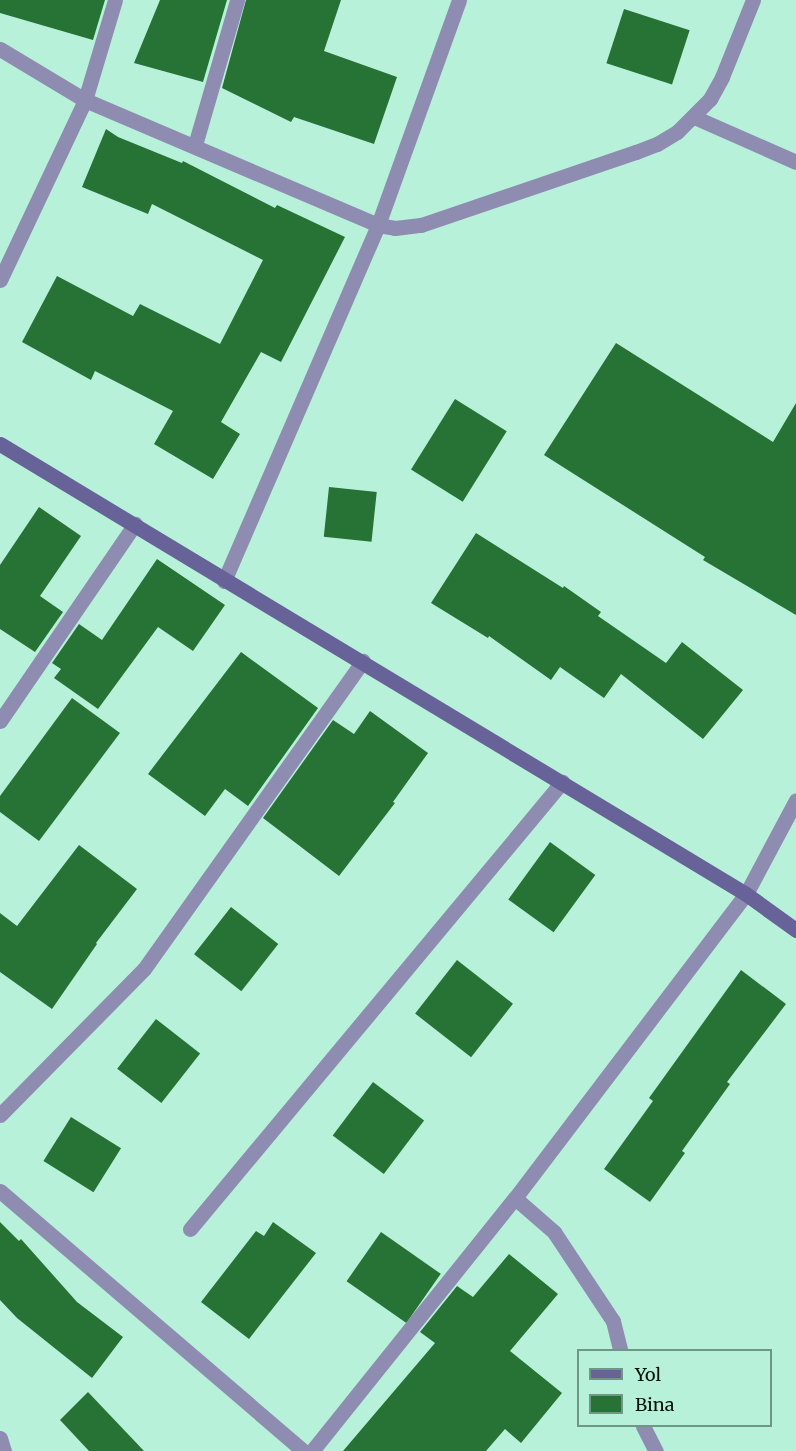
<!DOCTYPE html>
<html>
<head>
<meta charset="utf-8">
<style>
  body { margin:0 }
  #map { position:relative; width:796px; height:1451px; overflow:hidden; background:#b8f1d9; font-family:Merriweather,serif }
  div>[style] { position:absolute }
  .building>* { inset:0; background:#267335; transform-origin:0 0 }
  .street>* { height:15px; margin:-7.5px; padding:0 7.5px; transform-origin:7.5px; border-radius:7.5px; background:#8e8cb1 }
  .secondary>* { height:15px; margin:-7.5px; padding:0 7.5px; transform-origin:7.5px; border-radius:7.5px; background:#676297 }
  span { translate:-50% -50%; white-space:nowrap; text-align:center; line-height:1.15; -webkit-text-stroke:4.5px #b8f1d9; paint-order:stroke }
  .legend { position:absolute; left:577px; top:1349px; width:195px; height:78px; box-sizing:border-box; background:#b8f1d9; border:2px solid #6e9786; margin:0; padding:8px 10px; list-style:none; font-size:18px; color:#00110a }
  .legend li { display:flex; align-items:center; gap:12px; height:30px }
  .legend b { width:30px; border:2px solid #6e9786 }
</style>
</head>
<body>
<div id="map">
  <div class="building">
    <div style="clip-path:polygon(0 0,105px 0,93px 40px,0 13px)"></div>
    <div style="clip-path:polygon(160px 0,227px 0,203px 82px,134px 63px)"></div>
    <div style="clip-path:polygon(246px 0,341px 0,324px 51px,397px 77px,374px 144px,294px 117px,291px 122px,222px 88px)"></div>
    <div style="left:624px;top:9px;width:69px;height:57px;rotate:18deg"></div>
    <div style="clip-path:polygon(106px 129px,118px 137px,182px 163px,183px 161px,275px 208px,277px 205px,345px 237px,281px 362px,261px 352px,221px 422px,240px 434px,213px 479px,154px 444px,173px 411px,95px 371px,91px 380px,22px 342px,57px 276px,133px 316px,140px 304px,220px 344px,263px 260px,152px 204px,148px 214px,82px 187px)"></div>
    <div style="clip-path:polygon(616px 343px,773px 442px,796px 403px,796px 615px,703px 560px,705px 557px,544px 455px)"></div>
    <div style="left:455px;top:399px;width:61px;height:83px;rotate:32deg"></div>
    <div style="left:329px;top:487px;width:48px;height:50px;rotate:6deg"></div>
    <div style="clip-path:polygon(39px 507px,81px 536px,40px 596px,63px 612px,35px 652px,0 629px,0 565px)"></div>
    <div style="clip-path:polygon(476px 533px,563px 588px,564px 586px,601px 612px,598px 616px,666px 663px,682px 642px,743px 690px,703px 739px,621px 674px,604px 698px,560px 667px,551px 680px,489px 636px,488px 638px,431px 603px)"></div>
    <div style="clip-path:polygon(157px 559px,225px 605px,193px 651px,158px 627px,98px 709px,54px 678px,61px 669px,52px 663px,79px 624px,102px 640px)"></div>
    <div style="clip-path:polygon(241px 652px,318px 708px,248px 806px,225px 789px,205px 816px,148px 774px)"></div>
    <div style="clip-path:polygon(72px 698px,120px 733px,39px 841px,0 812px,0 796px)"></div>
    <div style="clip-path:polygon(370px 711px,428px 753px,393px 802px,395px 803px,339px 876px,263px 818px,333px 720px,354px 734px)"></div>
    <div style="left:550px;top:842px;width:56px;height:71px;rotate:36deg"></div>
    <div style="clip-path:polygon(79px 845px,137px 889px,96px 943px,97px 944px,52px 1009px,0 972px,0 913px,17px 926px)"></div>
    <div style="left:231px;top:907px;width:60px;height:60px;rotate:38deg"></div>
    <div style="left:457px;top:960px;width:71px;height:68px;rotate:38deg"></div>
    <div style="clip-path:polygon(741px 970px,786px 1004px,727px 1082px,730px 1084px,682px 1151px,685px 1153px,650px 1202px,604px 1169px,653px 1101px,649px 1098px)"></div>
    <div style="left:156px;top:1019px;width:56px;height:63px;rotate:38deg"></div>
    <div style="left:373px;top:1082px;width:64px;height:67px;rotate:37deg"></div>
    <div style="left:71px;top:1117px;width:59px;height:52px;rotate:32deg"></div>
    <div style="clip-path:polygon(0 1222px,19px 1241px,21px 1239px,77px 1302px,123px 1337px,92px 1378px,17px 1318px,0 1300px)"></div>
    <div style="clip-path:polygon(273px 1222px,316px 1253px,249px 1339px,201px 1302px,256px 1231px,264px 1236px)"></div>
    <div style="left:381px;top:1232px;width:73px;height:60px;rotate:35deg"></div>
    <div style="clip-path:polygon(509px 1254px,558px 1294px,510px 1351px,562px 1393px,521px 1443px,505px 1429px,486px 1451px,343px 1451px,435px 1343px,420px 1332px,457px 1286px,473px 1297px)"></div>
    <div style="clip-path:polygon(88px 1392px,144px 1451px,89px 1451px,60px 1420px)"></div>
  </div>
  <div class="street">
    <div style="left:0;top:49px;width:99px;rotate:31deg"></div>
    <div style="left:85px;top:100px;width:319px;rotate:23.1deg"></div>
    <div style="left:378px;top:225px;width:17px;rotate:10deg"></div>
    <div style="left:395px;top:228px;width:26px;rotate:-7deg"></div>
    <div style="left:421px;top:225px;width:227px;rotate:-18.8deg"></div>
    <div style="left:636px;top:152px;width:22px;rotate:-21deg"></div>
    <div style="left:657px;top:144px;width:23px;rotate:-31deg"></div>
    <div style="left:677px;top:132px;width:47px;rotate:-45deg"></div>
    <div style="left:710px;top:99px;width:25px;rotate:-61deg"></div>
    <div style="left:722px;top:77px;width:83px;rotate:-68.1deg"></div>
    <div style="left:694px;top:117px;width:111px;rotate:23.8deg"></div>
    <div style="left:195px;top:145px;width:151px;rotate:-73.8deg"></div>
    <div style="left:0;top:280px;width:199px;rotate:-64.7deg"></div>
    <div style="left:85px;top:100px;width:104px;rotate:-73.3deg"></div>
    <div style="left:224px;top:581px;width:388px;rotate:-66.6deg"></div>
    <div style="left:378px;top:225px;width:239px;rotate:-70.2deg"></div>
    <div style="left:0;top:721px;width:239px;rotate:-55.6deg"></div>
    <div style="left:0;top:1115px;width:205px;rotate:-45.4deg"></div>
    <div style="left:144px;top:969px;width:378px;rotate:-54.6deg"></div>
    <div style="left:0;top:1191px;width:399px;rotate:40.6deg"></div>
    <div style="left:515px;top:1198px;width:52px;rotate:41.1deg"></div>
    <div style="left:554px;top:1232px;width:107px;rotate:56.5deg"></div>
    <div style="left:613px;top:1321px;width:30px;rotate:76deg"></div>
    <div style="left:190px;top:1229px;width:582px;rotate:-50.23deg"></div>
    <div style="left:643px;top:1426px;width:28px;rotate:63deg"></div>
    <div style="left:0;top:1438px;width:14px;rotate:73deg"></div>
    <div style="left:312px;top:1451px;width:324px;rotate:-51.3deg"></div>
    <div style="left:515px;top:1198px;width:382px;rotate:-52.8deg"></div>
    <div style="left:746px;top:894px;width:106px;rotate:-62deg"></div>
  </div>
  <div class="secondary">
    <div style="left:0;top:444px;width:871px;rotate:31.1deg"></div>
    <div style="left:746px;top:894px;width:62px;rotate:35.8deg"></div>
  </div>
  <ul class="legend">
  <li><b style="height:8px;background:#676297"></b>Yol</li>
  <li><b style="height:16px;background:#267335"></b>Bina</li>
  </ul>
</div>
</body>
</html>
